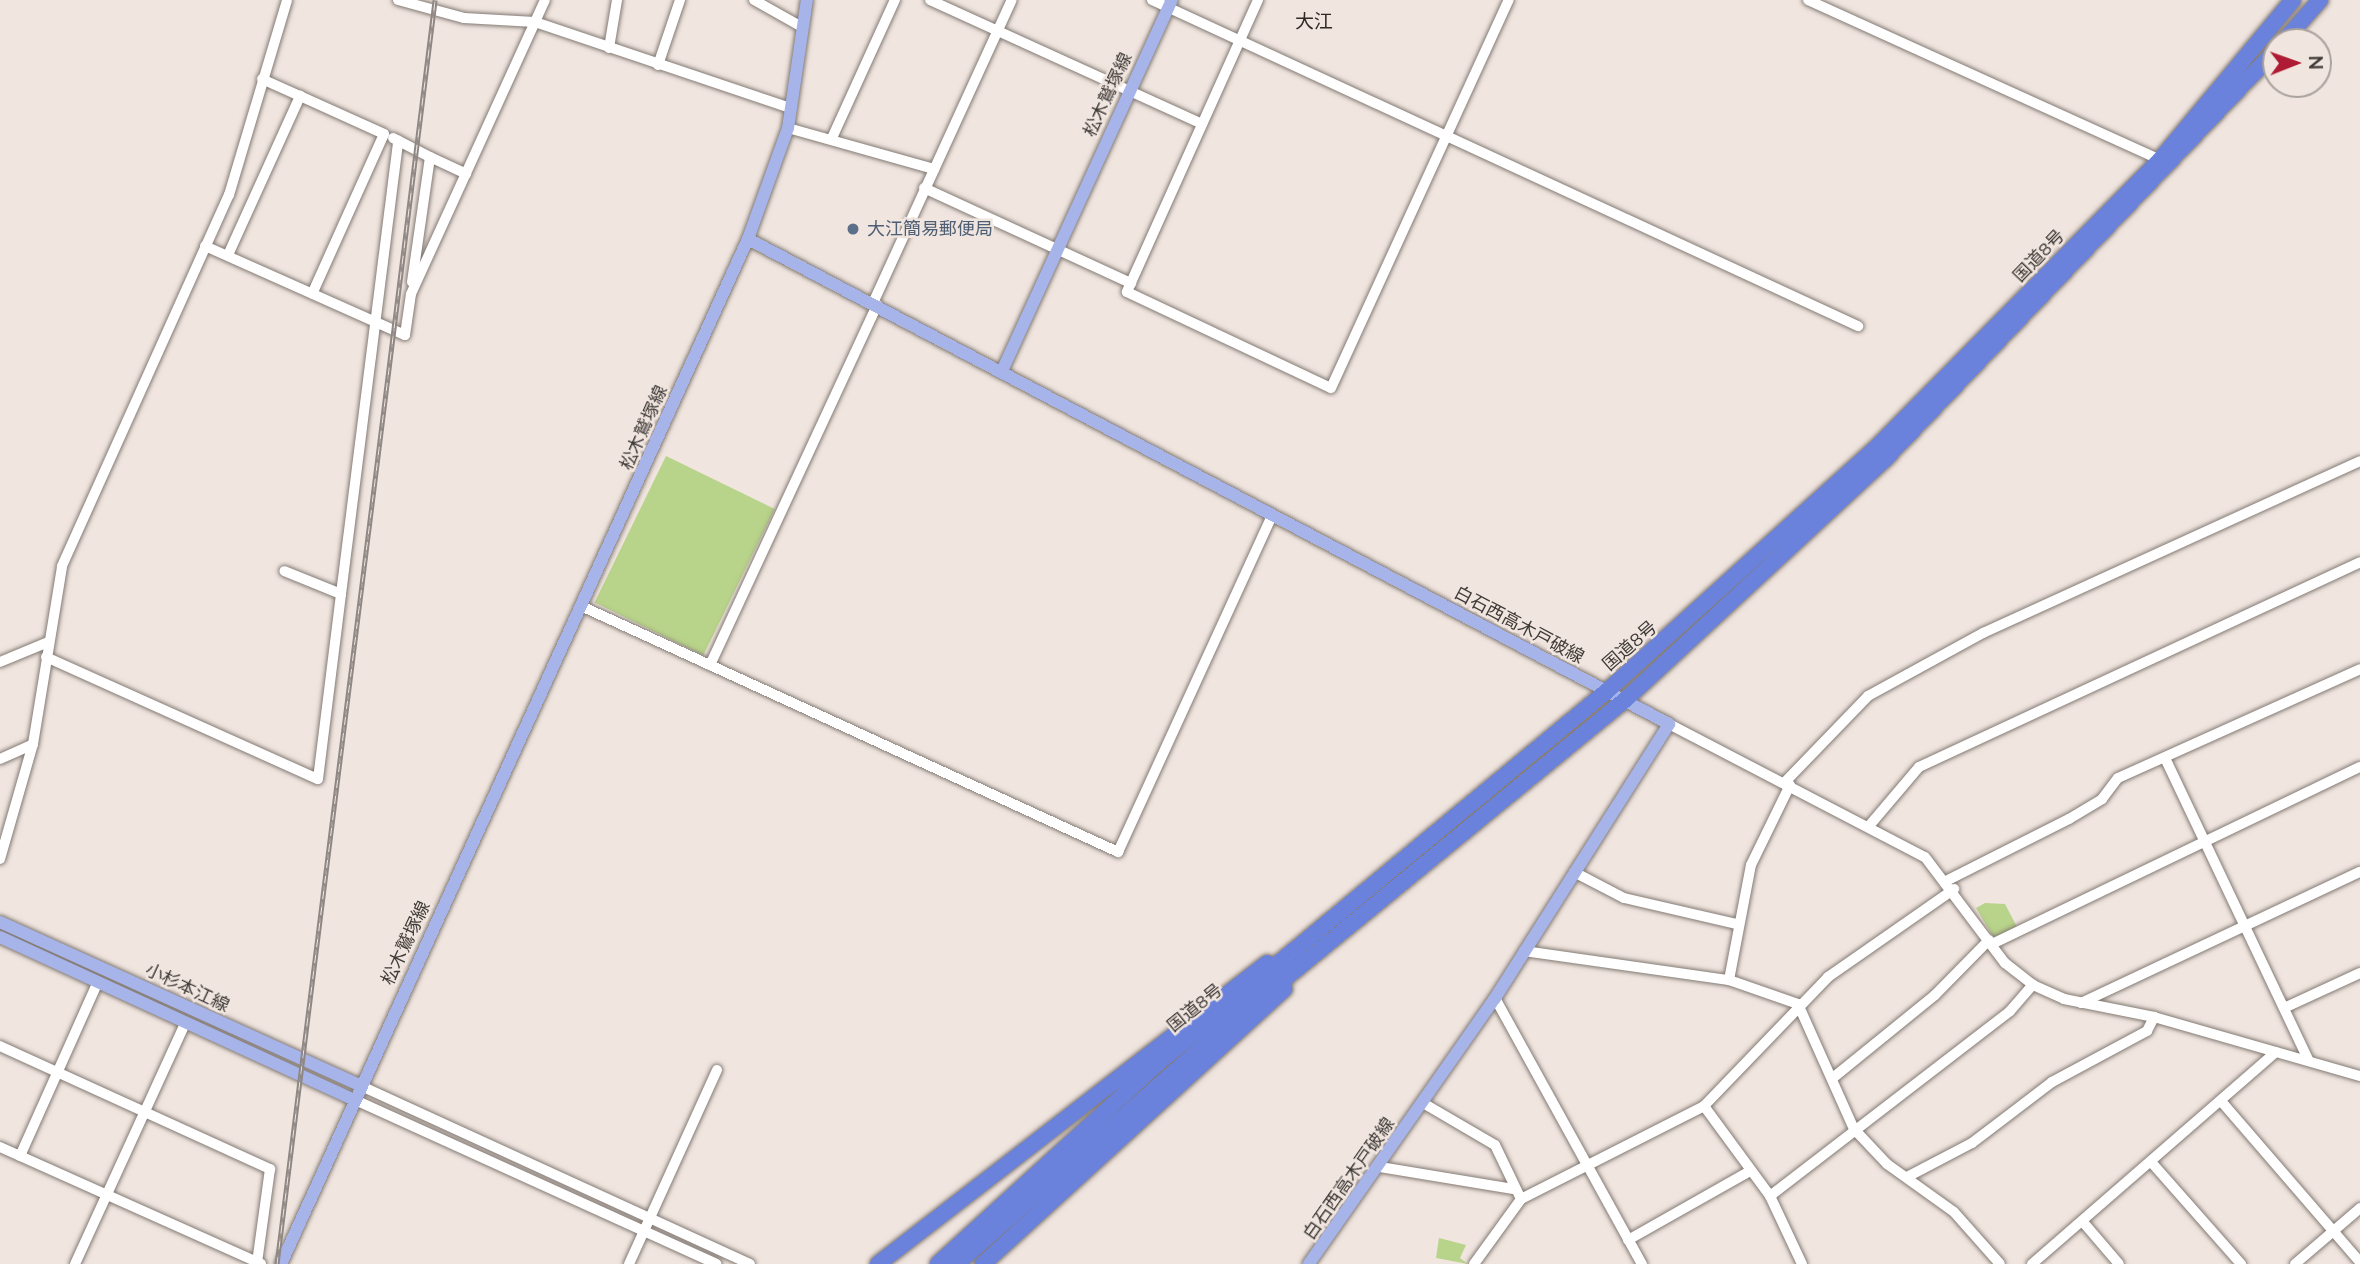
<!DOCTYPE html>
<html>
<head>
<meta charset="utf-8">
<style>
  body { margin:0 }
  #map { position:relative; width:2360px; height:1264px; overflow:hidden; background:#f0e5df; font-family:Mulish,"Noto Sans JP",sans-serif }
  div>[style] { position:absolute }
  .green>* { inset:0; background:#b8d38a; transform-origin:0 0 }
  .roads { filter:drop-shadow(0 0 2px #837a74) drop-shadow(0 0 2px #837a74) }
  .minor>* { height:10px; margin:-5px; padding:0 5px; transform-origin:5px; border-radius:5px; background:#fff }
  .major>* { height:12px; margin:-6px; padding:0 6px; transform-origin:6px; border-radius:6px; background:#a6b4ea }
  .highway>* { height:16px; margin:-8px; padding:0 8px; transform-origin:8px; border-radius:8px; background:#6a82dc }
  .rail>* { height:5px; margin-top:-2.5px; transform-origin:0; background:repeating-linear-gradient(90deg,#f0e5df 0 8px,#8f8783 0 16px); box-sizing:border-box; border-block:2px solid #8f8783 }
  .dots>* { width:19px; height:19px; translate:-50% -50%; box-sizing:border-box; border:4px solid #f0e5df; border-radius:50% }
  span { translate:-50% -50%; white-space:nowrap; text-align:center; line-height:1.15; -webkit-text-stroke:5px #f0e5df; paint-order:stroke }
  .street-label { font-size:18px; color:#3e3a37 }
  .service-label { font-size:18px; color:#4e5e75 }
  .left { translate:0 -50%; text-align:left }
  .neighbourhood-label { font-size:19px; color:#312924 }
  .north { position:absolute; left:2262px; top:28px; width:70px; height:70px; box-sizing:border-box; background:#f0e5df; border:2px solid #a9a19c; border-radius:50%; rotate:89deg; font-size:19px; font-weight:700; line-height:28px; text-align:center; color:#3e3a37 }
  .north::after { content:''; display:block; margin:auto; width:24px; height:32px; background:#af1b34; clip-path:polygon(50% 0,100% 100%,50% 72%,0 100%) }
</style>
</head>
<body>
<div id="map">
  <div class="green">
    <div style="left:666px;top:456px;width:121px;height:163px;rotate:26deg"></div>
    <div style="clip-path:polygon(1985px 903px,2005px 904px,2017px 927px,1994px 938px,1976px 908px)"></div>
    <div style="clip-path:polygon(1439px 1238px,1466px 1245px,1460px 1258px,1468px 1264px,1436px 1258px)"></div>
  </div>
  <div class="roads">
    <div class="minor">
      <div style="left:398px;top:0;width:68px;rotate:15.3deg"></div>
      <div style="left:464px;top:18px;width:71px;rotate:3.2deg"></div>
      <div style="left:535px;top:22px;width:267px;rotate:18.6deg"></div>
      <div style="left:754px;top:0;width:55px;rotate:29.4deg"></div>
      <div style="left:930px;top:0;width:299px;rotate:24.5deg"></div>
      <div style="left:1152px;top:0;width:778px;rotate:24.79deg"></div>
      <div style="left:1258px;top:0;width:320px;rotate:114.2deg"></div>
      <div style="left:1127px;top:292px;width:225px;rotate:25.2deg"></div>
      <div style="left:1331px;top:388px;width:427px;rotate:-65.4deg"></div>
      <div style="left:1808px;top:0;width:387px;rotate:24.4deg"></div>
      <div style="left:609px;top:48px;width:49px;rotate:-80.5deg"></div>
      <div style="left:658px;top:65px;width:69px;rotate:-71.3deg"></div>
      <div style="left:262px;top:79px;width:42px;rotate:24.1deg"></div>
      <div style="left:788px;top:128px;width:152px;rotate:15.7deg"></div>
      <div style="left:393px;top:138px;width:42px;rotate:27.2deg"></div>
      <div style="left:832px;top:138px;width:152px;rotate:-65.5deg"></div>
      <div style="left:924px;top:188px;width:228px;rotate:24.7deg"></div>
      <div style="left:205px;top:246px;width:219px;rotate:24deg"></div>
      <div style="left:405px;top:335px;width:41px;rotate:-81.7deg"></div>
      <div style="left:411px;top:294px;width:323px;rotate:-65.5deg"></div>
      <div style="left:228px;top:255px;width:175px;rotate:-65.6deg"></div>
      <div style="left:300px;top:96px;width:92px;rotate:24.3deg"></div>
      <div style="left:384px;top:134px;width:175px;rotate:114.2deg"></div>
      <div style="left:412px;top:282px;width:126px;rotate:-81.8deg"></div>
      <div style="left:430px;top:157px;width:40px;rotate:25deg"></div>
      <div style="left:873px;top:303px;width:333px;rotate:-65.4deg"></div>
      <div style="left:341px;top:594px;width:457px;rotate:-82.8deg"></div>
      <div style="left:581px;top:606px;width:591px;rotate:24.61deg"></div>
      <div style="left:1118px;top:852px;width:371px;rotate:-65.4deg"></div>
      <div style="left:46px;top:657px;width:298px;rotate:24.2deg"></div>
      <div style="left:318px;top:779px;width:186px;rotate:-82.9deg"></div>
      <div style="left:341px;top:594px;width:61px;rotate:-158deg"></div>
      <div style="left:0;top:662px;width:52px;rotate:-22.6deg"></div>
      <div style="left:710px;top:665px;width:397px;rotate:-65.1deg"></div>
      <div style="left:1669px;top:724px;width:288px;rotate:27.5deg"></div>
      <div style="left:1925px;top:857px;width:133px;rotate:53deg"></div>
      <div style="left:2005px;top:963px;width:36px;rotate:38deg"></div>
      <div style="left:2033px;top:985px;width:34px;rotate:24deg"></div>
      <div style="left:2064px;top:999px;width:92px;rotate:11.3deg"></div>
      <div style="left:2154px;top:1017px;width:214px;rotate:16deg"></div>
      <div style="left:2165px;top:758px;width:335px;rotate:64.6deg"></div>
      <div style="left:0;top:759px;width:36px;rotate:-24deg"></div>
      <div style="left:1785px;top:782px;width:120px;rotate:-46deg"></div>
      <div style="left:1868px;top:696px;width:131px;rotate:-28.7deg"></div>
      <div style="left:1983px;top:633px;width:414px;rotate:-24.5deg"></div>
      <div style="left:1869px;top:826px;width:77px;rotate:-49.7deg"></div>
      <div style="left:1919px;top:767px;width:486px;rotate:-24.9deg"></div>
      <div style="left:0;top:859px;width:120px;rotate:-74deg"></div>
      <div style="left:33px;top:744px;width:180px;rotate:-80.7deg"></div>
      <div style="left:62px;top:566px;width:407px;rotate:-65.8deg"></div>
      <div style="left:229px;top:195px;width:203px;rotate:-73.4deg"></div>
      <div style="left:1574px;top:872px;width:56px;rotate:27.5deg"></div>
      <div style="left:1624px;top:898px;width:116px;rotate:13deg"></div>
      <div style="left:1948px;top:880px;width:136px;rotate:-26.8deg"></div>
      <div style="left:2069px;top:819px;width:39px;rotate:-31deg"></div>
      <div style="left:2102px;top:799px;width:26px;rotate:-53deg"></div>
      <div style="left:2118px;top:778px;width:265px;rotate:-24.2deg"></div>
      <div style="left:1992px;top:944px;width:408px;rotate:-25.7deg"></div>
      <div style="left:1524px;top:951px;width:207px;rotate:8.1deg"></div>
      <div style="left:1729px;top:980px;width:73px;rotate:19.2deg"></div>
      <div style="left:1798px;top:1004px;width:137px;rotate:65.9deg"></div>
      <div style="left:1854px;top:1129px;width:48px;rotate:46.7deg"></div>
      <div style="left:1887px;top:1164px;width:82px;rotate:35.6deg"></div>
      <div style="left:1954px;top:1212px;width:69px;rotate:48.5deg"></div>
      <div style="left:1729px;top:980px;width:117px;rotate:-79.2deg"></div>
      <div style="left:1751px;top:865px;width:89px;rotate:-64deg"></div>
      <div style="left:1495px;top:998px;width:304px;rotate:61.1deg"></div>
      <div style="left:2081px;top:1003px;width:308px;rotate:-25.2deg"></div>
      <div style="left:2284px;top:1008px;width:84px;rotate:-24.7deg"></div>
      <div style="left:0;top:1046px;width:297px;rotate:24.5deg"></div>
      <div style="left:270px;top:1169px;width:95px;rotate:97.9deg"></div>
      <div style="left:1834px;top:1077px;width:130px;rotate:-39.1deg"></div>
      <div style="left:1935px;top:995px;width:77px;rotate:-45.5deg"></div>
      <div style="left:359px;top:1085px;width:430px;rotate:24.6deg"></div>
      <div style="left:353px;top:1099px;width:399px;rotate:24.4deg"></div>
      <div style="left:2221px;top:1101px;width:213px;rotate:49.2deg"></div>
      <div style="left:1423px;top:1103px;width:83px;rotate:30.3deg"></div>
      <div style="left:1495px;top:1145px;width:60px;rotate:64.3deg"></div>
      <div style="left:1704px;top:1106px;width:112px;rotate:53.7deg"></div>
      <div style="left:1770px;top:1196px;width:75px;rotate:64.8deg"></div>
      <div style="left:0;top:1147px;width:286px;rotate:24.1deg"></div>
      <div style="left:20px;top:1156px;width:191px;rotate:-65.9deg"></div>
      <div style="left:2152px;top:1163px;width:135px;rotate:48.6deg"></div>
      <div style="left:1380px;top:1167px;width:135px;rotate:9.4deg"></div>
      <div style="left:1907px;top:1177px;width:73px;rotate:-27.6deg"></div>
      <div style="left:1972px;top:1143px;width:101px;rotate:-37.3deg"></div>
      <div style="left:2052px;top:1082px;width:108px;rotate:-28.2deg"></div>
      <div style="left:2147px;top:1031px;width:16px;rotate:-63deg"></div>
      <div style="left:1770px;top:1196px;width:303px;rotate:-37.6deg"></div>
      <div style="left:2010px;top:1011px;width:35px;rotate:-49deg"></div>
      <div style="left:2083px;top:1222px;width:55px;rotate:49.4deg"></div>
      <div style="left:1628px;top:1240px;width:140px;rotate:-29.5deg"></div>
      <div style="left:75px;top:1264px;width:266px;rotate:-65.4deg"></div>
      <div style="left:629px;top:1264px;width:213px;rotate:-65.6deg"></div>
      <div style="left:1474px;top:1264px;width:80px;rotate:-54.1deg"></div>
      <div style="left:1521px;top:1199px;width:205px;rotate:-26.9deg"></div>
      <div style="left:1704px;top:1106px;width:179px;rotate:-46.1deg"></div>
      <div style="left:1828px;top:977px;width:154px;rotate:-34.9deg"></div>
      <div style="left:2032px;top:1264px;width:323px;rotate:-41deg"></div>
      <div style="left:2295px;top:1264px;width:86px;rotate:-40.7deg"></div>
    </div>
    <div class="major">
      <div style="left:748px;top:239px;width:1041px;rotate:27.77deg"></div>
      <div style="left:1669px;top:724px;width:325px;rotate:122.4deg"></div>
      <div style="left:1495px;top:998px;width:325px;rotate:125deg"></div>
      <div style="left:1002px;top:371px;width:408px;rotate:-65.4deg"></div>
      <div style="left:0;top:922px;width:394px;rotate:24.4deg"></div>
      <div style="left:0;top:937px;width:388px;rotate:24.7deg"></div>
      <div style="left:281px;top:1264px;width:1126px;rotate:-65.51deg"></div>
      <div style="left:748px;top:239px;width:118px;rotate:-70.2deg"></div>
      <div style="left:788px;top:128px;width:129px;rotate:-81.6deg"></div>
    </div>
    <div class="highway">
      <div style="left:2283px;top:42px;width:56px;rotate:-48.6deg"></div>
      <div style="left:878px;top:1264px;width:492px;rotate:-37.7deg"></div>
      <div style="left:938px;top:1264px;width:298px;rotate:-42.4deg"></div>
      <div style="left:1158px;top:1063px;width:583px;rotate:-39.64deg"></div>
      <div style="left:1607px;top:691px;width:363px;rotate:-42.1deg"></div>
      <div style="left:1876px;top:448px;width:404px;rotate:-45.4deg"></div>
      <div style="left:2160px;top:160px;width:208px;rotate:-50.3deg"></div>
      <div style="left:957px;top:1264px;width:338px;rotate:-41.5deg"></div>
      <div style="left:1210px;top:1040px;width:536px;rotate:-39.33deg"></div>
      <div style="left:1625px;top:700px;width:356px;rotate:-42.8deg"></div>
      <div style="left:1886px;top:458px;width:564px;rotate:-46.29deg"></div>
      <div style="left:983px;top:1264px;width:408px;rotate:-42.4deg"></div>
    </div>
  </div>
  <div class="rail">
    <div style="left:277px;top:1264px;width:1274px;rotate:-82.87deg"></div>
  </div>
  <div class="dots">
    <div style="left:853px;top:229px;background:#5c6f8a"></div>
  </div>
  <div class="street-label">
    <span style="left:1108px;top:95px;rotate:-65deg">松木鷲塚線</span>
    <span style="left:2039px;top:256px;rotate:-46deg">国道8号</span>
    <span style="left:644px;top:428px;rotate:-66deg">松木鷲塚線</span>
    <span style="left:1519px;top:625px;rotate:28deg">白石西高木戸破線</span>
    <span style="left:1630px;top:646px;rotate:-41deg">国道8号</span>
    <span style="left:406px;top:943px;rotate:-65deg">松木鷲塚線</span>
    <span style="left:187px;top:988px;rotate:25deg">小杉本江線</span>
    <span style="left:1195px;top:1008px;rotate:-39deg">国道8号</span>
    <span style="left:1349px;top:1179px;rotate:-55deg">白石西高木戸破線</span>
  </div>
  <div class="service-label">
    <span class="left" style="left:867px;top:229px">大江簡易郵便局</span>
  </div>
  <div class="neighbourhood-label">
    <span style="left:1314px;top:22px">大江</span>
  </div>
  <div class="north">N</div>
</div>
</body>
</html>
